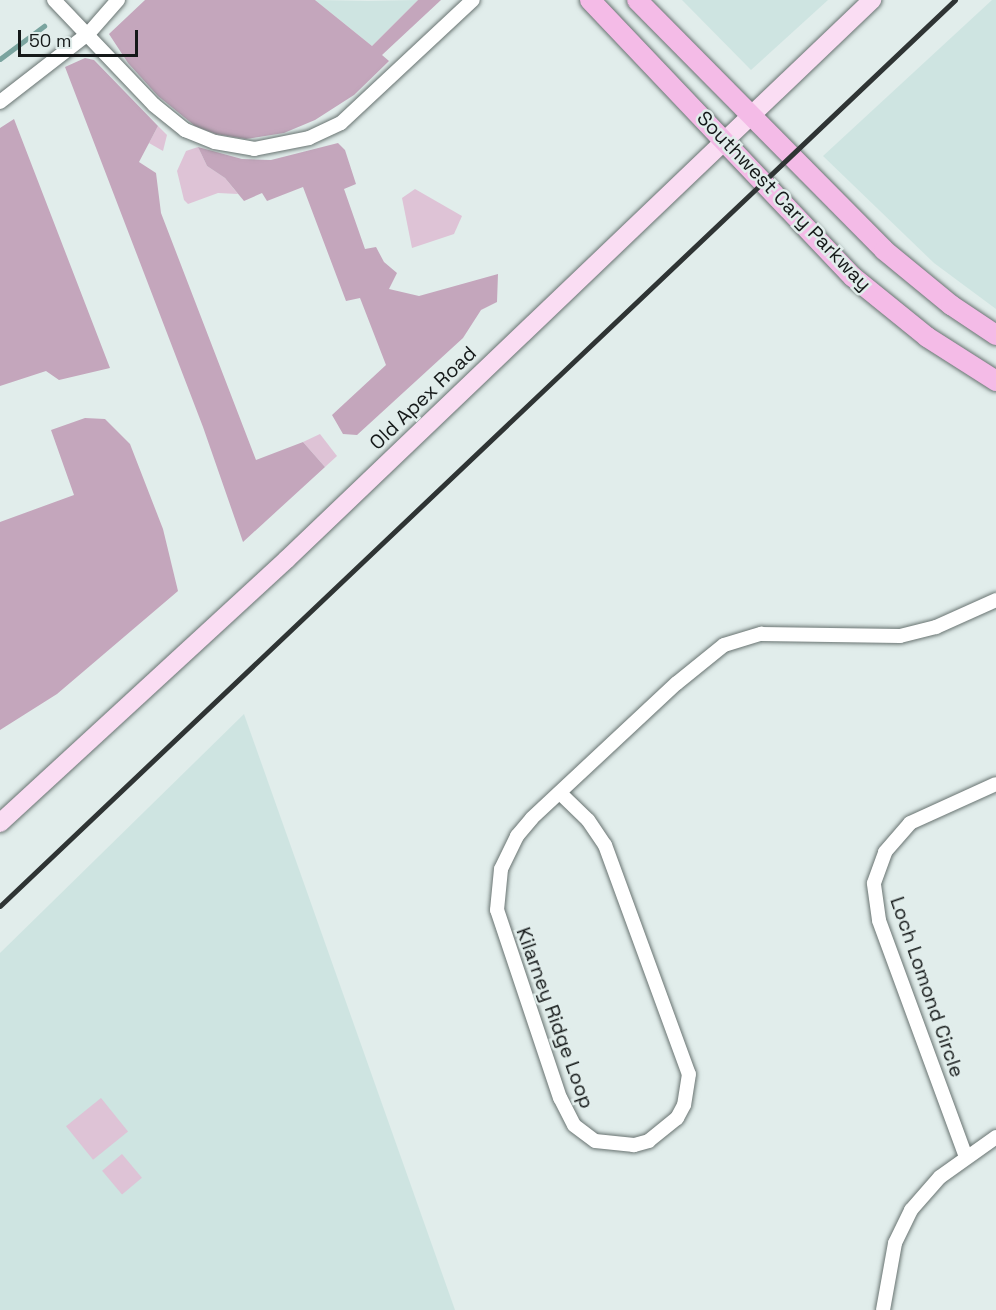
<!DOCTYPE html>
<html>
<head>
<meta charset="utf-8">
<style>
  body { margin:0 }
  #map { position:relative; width:996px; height:1310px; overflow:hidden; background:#e1edeb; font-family:"Space Grotesk",sans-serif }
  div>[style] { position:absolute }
  .built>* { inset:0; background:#cee4e1 }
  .green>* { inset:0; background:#dec3d6; transform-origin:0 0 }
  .forest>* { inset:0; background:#c4a6bc }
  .stream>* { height:4.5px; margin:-2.25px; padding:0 2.25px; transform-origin:2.25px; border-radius:2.25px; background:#7aa49f }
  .roads { filter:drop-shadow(0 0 2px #687371) drop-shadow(0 0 2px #687371) }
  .street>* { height:14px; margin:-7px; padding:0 7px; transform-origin:7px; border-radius:7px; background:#fff }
  .secondary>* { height:18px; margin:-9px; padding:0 9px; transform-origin:9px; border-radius:9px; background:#faddf3 }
  .primary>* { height:20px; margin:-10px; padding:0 10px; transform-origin:10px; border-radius:10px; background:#f4bbe7 }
  .rail>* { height:4.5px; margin:-2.25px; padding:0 2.25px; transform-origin:2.25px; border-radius:2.25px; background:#2f3434 }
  span { translate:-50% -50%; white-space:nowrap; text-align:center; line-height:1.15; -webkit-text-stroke:5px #e1edeb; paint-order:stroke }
  .street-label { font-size:20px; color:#151919 }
  .scale { position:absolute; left:18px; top:30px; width:120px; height:27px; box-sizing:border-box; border:3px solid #151919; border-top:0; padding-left:8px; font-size:18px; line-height:21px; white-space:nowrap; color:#151919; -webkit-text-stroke:4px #e1edeb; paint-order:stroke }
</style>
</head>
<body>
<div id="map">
  <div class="built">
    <div style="clip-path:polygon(315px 0,368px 1px,418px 0,372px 46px)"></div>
    <div style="clip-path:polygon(682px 0,828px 0,751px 70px)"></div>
    <div style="clip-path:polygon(992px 0,996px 0,996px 309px,934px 263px,823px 156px)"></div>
    <div style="clip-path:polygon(244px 714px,455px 1310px,0 1310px,0 953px)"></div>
  </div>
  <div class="green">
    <div style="clip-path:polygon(158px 126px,167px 135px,163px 151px,149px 143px)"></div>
    <div style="clip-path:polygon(198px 147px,207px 166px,225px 178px,238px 194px,218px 193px,188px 204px,184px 200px,177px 171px,186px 151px)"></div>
    <div style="clip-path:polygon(415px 189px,462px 216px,454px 234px,412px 248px,402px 198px)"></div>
    <div style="clip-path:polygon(320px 434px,337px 456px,325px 467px,303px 442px)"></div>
    <div style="left:101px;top:1098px;width:43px;height:45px;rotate:51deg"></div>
    <div style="left:122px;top:1154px;width:31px;height:26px;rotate:50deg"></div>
  </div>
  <div class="forest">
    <div style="clip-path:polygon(145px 0,315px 0,372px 46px,418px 0,441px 0,382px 55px,389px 61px,354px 95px,315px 120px,284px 133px,246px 139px,216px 134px,195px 126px,158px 96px,128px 63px,109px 34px)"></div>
    <div style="clip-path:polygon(85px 58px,94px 60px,158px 126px,139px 162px,156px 173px,161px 213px,256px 460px,303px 442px,325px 467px,243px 542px,203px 427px,65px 67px)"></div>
    <div style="clip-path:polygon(14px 119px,110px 368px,59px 380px,46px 371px,0 386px,0 128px)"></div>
    <div style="clip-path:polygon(338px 143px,345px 150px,356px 184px,344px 189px,365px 249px,376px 247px,384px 262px,397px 273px,389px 289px,419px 296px,498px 274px,497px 302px,481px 310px,463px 338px,357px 435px,343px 434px,332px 415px,386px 365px,360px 298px,346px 301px,303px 187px,267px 201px,262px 193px,244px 201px,225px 178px,207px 166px,198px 147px,242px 159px,271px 160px)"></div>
    <div style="clip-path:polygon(85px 418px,105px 419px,130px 444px,163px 529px,178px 591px,57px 694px,0 730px,0 522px,74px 495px,51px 430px)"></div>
  </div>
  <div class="stream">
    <div style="left:0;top:59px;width:55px;rotate:-36.9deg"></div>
  </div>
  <div class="roads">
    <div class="street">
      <div style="left:54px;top:0;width:145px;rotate:46.4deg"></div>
      <div style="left:154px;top:105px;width:40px;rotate:39deg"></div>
      <div style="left:185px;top:130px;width:32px;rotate:22deg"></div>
      <div style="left:215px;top:142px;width:40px;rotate:10deg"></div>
      <div style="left:254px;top:149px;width:56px;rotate:-11.3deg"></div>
      <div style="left:309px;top:138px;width:35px;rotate:-25deg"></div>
      <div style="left:341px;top:123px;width:180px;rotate:-43deg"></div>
      <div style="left:0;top:102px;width:113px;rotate:-37.8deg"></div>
      <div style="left:89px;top:33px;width:44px;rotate:-48.7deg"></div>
      <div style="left:561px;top:794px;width:37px;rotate:44deg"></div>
      <div style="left:588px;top:820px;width:30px;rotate:56deg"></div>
      <div style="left:605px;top:845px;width:244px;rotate:69.9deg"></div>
      <div style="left:689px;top:1074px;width:31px;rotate:99deg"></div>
      <div style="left:684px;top:1105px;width:15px;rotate:118deg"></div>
      <div style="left:677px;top:1118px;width:36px;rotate:141deg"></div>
      <div style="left:649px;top:1141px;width:16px;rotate:165deg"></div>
      <div style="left:634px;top:1145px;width:39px;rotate:-174deg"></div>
      <div style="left:595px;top:1141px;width:26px;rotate:-143deg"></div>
      <div style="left:574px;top:1125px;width:30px;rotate:-117deg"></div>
      <div style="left:560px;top:1098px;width:198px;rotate:-108.5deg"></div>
      <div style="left:497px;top:910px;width:41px;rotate:-84.4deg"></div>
      <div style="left:501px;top:869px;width:37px;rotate:-64deg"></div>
      <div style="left:517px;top:836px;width:23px;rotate:-50deg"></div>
      <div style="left:532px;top:818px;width:198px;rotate:-43deg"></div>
      <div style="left:677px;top:683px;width:60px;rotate:-39deg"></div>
      <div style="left:724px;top:645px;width:39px;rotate:-17deg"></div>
      <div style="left:761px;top:634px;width:139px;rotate:0.8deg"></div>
      <div style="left:900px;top:636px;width:37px;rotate:-14deg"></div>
      <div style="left:936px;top:627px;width:66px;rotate:-24.2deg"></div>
      <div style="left:966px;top:1157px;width:252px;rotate:-110.2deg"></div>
      <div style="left:879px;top:920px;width:37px;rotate:-98deg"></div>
      <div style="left:874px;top:883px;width:33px;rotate:-70deg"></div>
      <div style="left:885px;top:852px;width:38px;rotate:-49deg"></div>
      <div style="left:910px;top:823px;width:94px;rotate:-24.4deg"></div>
      <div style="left:883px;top:1310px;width:68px;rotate:-79.8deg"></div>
      <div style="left:895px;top:1243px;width:37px;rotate:-64deg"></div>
      <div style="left:911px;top:1210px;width:44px;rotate:-48.7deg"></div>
      <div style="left:940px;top:1177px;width:69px;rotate:-35.5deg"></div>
    </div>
    <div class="secondary">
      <div style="left:0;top:823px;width:389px;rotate:-42.6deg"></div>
      <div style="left:286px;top:560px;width:811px;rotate:-43.7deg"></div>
    </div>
    <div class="primary">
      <div style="left:590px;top:0;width:382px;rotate:46.5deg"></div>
      <div style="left:853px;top:277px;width:95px;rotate:39deg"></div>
      <div style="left:927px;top:337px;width:82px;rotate:32.5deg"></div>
      <div style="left:637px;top:0;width:351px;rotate:45.3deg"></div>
      <div style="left:884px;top:250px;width:87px;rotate:39.4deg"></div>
      <div style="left:951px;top:305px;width:54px;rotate:33.7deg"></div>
    </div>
  </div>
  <div class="rail">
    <div style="left:0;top:906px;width:1316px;rotate:-43.49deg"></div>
  </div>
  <div class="street-label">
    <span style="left:784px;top:201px;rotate:46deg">Southwest Cary Parkway</span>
    <span style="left:423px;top:398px;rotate:-44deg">Old Apex Road</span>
    <span style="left:927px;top:987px;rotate:71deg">Loch Lomond Circle</span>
    <span style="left:555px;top:1018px;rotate:70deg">Kilarney Ridge Loop</span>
  </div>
  <div class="scale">50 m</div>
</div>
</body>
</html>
